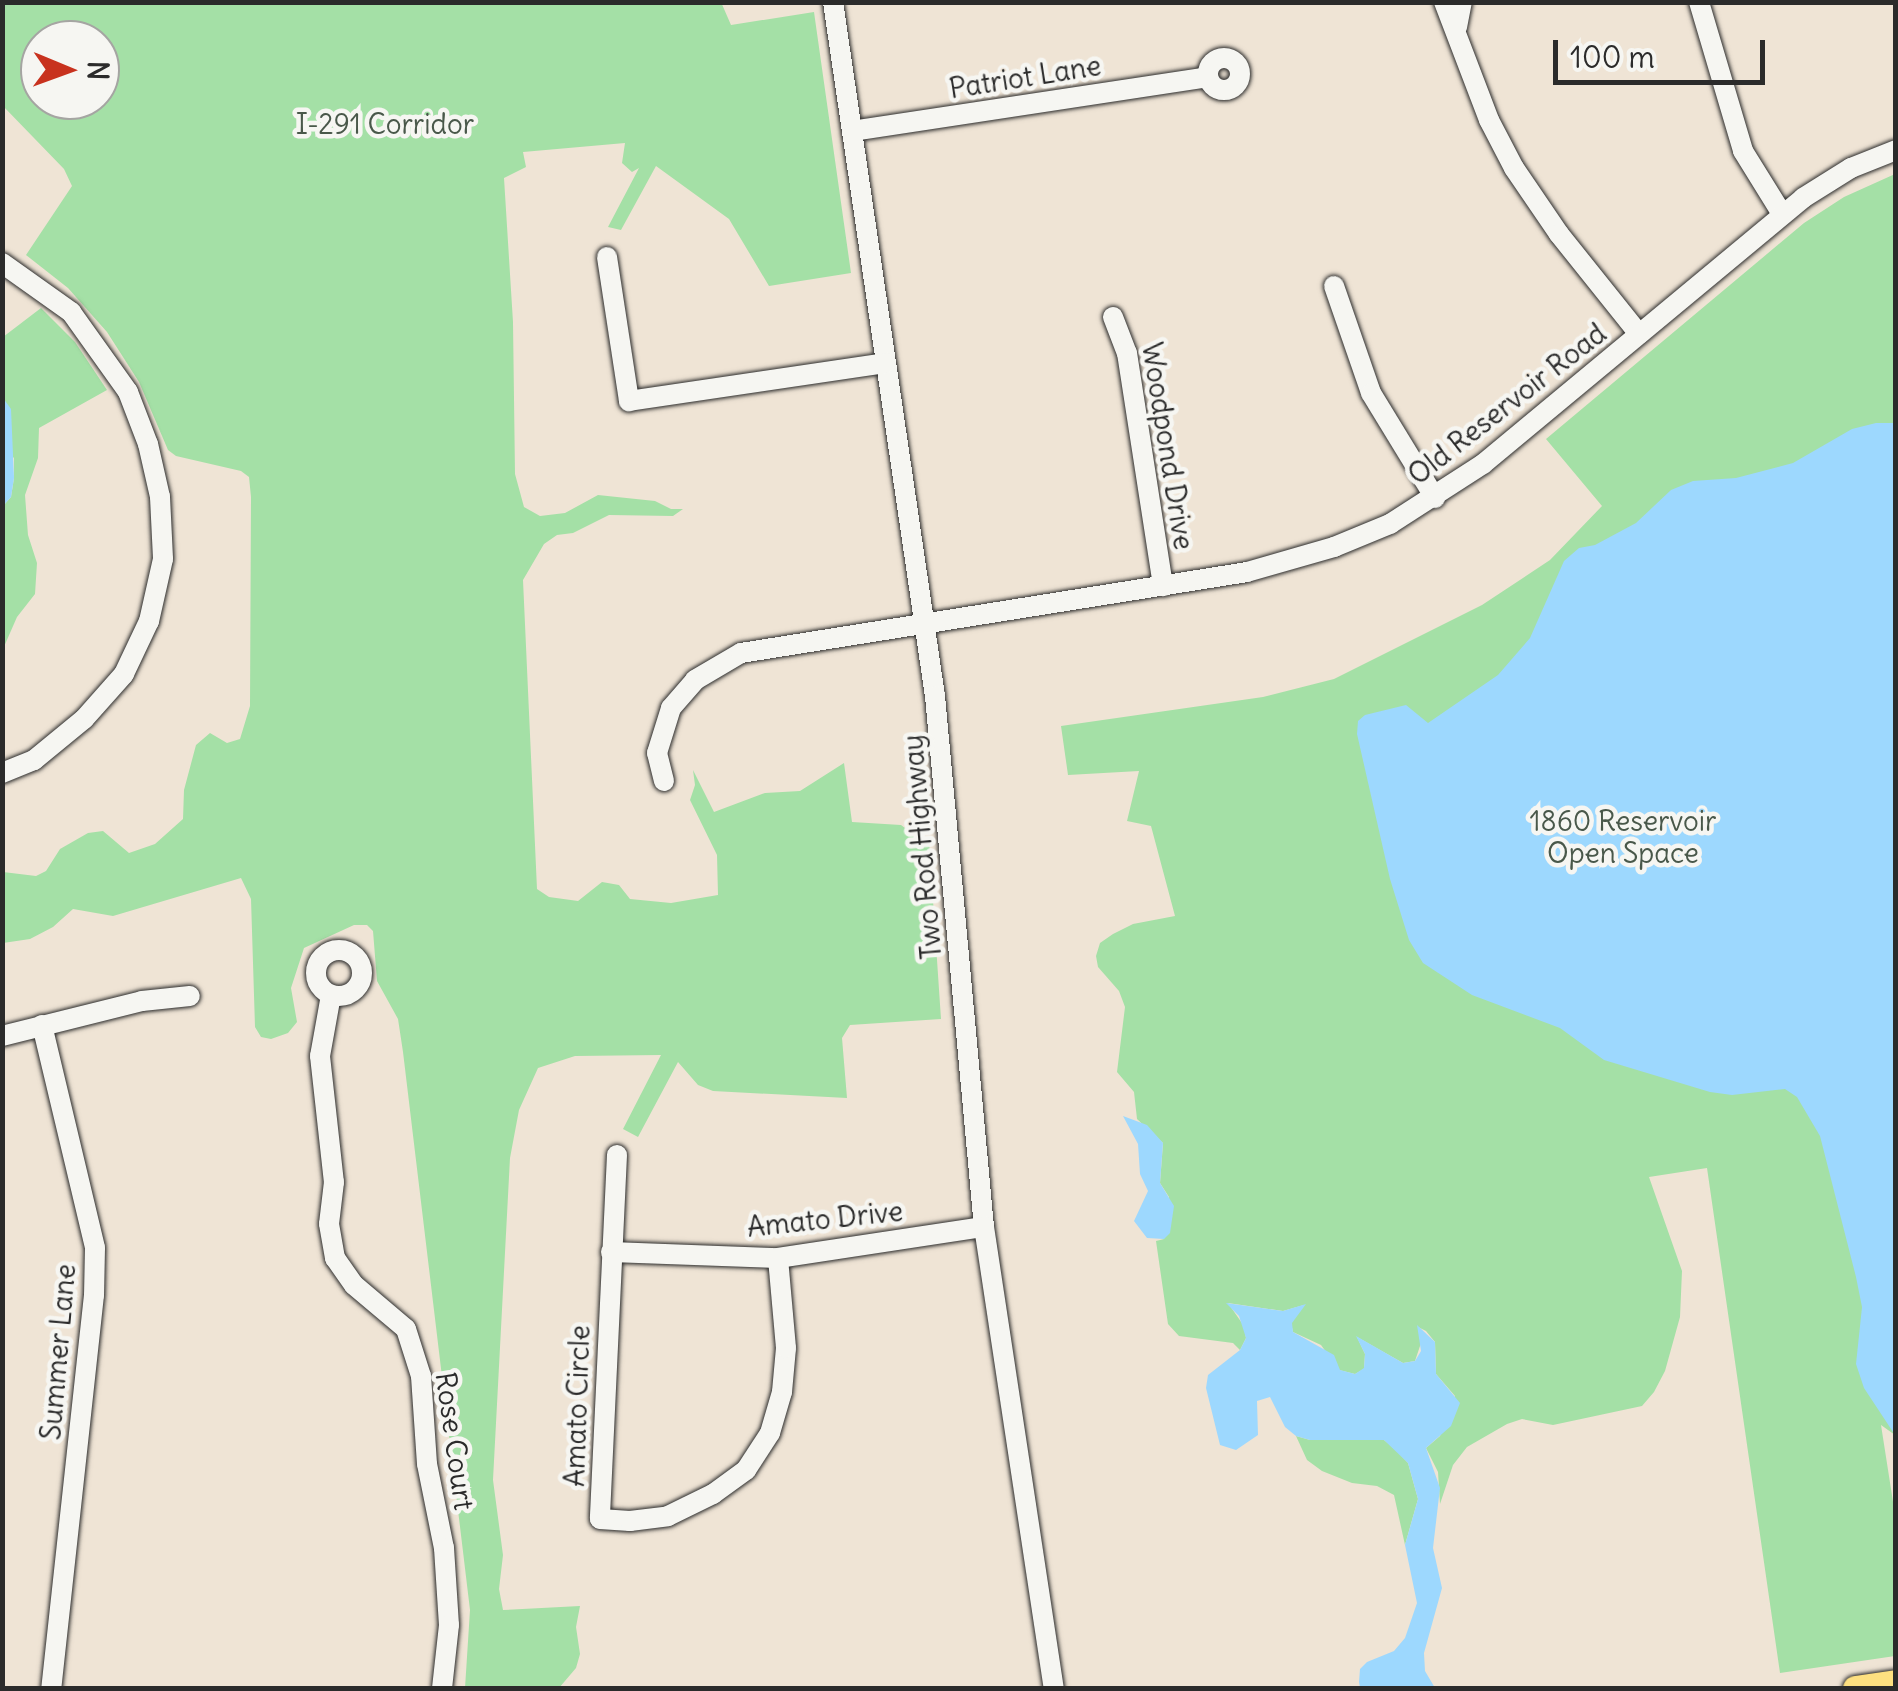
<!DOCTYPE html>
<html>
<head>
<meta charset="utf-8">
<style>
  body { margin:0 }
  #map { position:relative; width:1898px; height:1691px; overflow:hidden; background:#efe4d5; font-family:Delius,sans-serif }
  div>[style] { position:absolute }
  .green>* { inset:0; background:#a4e0a6 }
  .water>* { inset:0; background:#9dd8fe }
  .roads { filter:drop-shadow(0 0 2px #2b2b2b) drop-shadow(0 0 2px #2b2b2b) }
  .minor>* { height:20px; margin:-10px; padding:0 10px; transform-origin:10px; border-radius:10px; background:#f6f6f2 }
  .minor>.ring { margin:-10px; padding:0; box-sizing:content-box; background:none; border:20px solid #f6f6f2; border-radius:50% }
  .major>* { height:25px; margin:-12.5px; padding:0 12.5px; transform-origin:12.5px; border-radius:12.5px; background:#fde080 }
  span { translate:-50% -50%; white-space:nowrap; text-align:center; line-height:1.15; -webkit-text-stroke:9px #f6f6f2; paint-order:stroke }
  .street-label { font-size:28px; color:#2b2b2b }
  .park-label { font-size:28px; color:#49584a }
  .frame { position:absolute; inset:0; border:5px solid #2b2b2b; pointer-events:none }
  .north { position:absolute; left:20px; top:20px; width:100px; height:100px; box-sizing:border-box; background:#f6f6f2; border:2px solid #a5a5a2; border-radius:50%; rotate:91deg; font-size:28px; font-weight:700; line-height:40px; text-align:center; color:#2b2b2b }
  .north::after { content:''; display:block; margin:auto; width:35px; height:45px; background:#c8321e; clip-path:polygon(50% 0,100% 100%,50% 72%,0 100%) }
  .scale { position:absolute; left:1553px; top:40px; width:212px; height:45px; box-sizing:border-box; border:5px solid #2b2b2b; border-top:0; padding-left:12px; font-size:30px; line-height:35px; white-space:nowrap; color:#2b2b2b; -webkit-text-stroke:8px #f6f6f2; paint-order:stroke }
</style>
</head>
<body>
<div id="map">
  <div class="green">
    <div style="clip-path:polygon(evenodd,721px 2px,731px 25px,814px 12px,851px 273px,769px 286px,729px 219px,656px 166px,621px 230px,608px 227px,639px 168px,632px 172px,622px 163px,625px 143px,523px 152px,526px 167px,504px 178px,513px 322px,515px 474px,524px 507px,540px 516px,565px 513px,598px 495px,655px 501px,671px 509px,683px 509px,673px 516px,609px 515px,573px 533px,557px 535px,544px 544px,523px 580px,537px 889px,549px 897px,578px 901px,602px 882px,619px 885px,630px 899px,671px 903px,718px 895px,717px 855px,690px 800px,695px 785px,693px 770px,714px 812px,765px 793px,800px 791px,844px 763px,852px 822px,901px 825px,922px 841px,929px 841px,941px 1019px,850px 1025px,842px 1038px,847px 1098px,713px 1091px,698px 1085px,678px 1062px,638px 1137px,623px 1129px,661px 1055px,575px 1056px,538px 1068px,519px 1110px,510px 1158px,493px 1480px,503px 1555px,499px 1589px,503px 1610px,580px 1606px,576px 1627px,580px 1654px,576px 1668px,559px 1688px,465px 1688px,470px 1610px,403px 1052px,398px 1019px,377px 981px,373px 931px,367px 925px,354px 925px,304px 948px,291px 988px,297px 1022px,288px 1033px,271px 1039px,261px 1037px,255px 1027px,251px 899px,241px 878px,113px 916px,73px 909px,53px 927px,30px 939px,3px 943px,3px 872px,36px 876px,46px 871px,60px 849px,88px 833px,103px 831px,129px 853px,155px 844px,183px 819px,184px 790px,196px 745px,210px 733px,227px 743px,240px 739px,250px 706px,251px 497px,249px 477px,241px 471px,176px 456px,168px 450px,139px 382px,107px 332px,68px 288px,26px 255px,72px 186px,64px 169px,3px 106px,3px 3px,721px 2px,100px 40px,100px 100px,40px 100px,40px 40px,100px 40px)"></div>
    <div style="clip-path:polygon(1895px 174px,1895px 1435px,1881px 1425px,1896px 1521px,1895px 1656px,1780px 1673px,1707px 1168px,1649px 1177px,1682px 1271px,1680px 1317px,1665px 1371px,1654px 1392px,1642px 1406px,1553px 1425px,1522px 1419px,1507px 1424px,1467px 1447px,1453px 1465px,1440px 1504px,1438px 1472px,1426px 1448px,1440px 1436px,1455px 1396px,1436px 1374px,1435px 1342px,1426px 1331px,1418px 1327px,1422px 1340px,1415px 1361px,1403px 1363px,1357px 1337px,1365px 1354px,1364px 1369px,1355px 1374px,1339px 1370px,1321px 1345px,1293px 1332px,1291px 1323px,1304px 1305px,1283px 1311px,1228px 1303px,1244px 1326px,1246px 1338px,1240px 1350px,1233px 1343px,1179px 1336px,1168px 1324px,1156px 1241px,1164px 1239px,1169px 1197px,1160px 1183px,1163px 1143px,1137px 1119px,1134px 1092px,1117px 1072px,1125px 1007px,1119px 991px,1098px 967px,1096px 956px,1100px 943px,1113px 934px,1133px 924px,1175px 916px,1151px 826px,1127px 821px,1139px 771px,1068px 775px,1061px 726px,1263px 697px,1334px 679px,1482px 605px,1550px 560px,1602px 506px,1546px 439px,1804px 223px,1844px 197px)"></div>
    <div style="clip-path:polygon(41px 308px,75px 342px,107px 390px,39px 428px,38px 458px,25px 495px,28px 535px,37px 563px,35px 594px,17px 617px,3px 649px,3px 506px,11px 497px,14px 478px,14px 458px,3px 447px,3px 337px)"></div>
    <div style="clip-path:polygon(1296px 1436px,1310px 1440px,1384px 1440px,1396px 1450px,1408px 1463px,1418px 1499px,1405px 1545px,1394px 1495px,1377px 1486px,1352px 1483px,1322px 1471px,1307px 1460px)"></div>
  </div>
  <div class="water">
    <div style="clip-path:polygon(3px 398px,11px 409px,14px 478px,11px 497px,3px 506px)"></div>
    <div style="clip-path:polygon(1876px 423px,1896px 423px,1895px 1435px,1864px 1388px,1856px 1364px,1862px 1307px,1856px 1277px,1820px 1136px,1797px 1097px,1785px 1089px,1732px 1095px,1710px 1092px,1604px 1060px,1560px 1028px,1472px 995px,1423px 963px,1409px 940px,1390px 879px,1357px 734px,1358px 721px,1365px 715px,1406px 705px,1428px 723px,1498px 675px,1530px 638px,1564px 561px,1579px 548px,1595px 545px,1636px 523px,1671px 490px,1693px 481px,1736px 478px,1793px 463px,1852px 429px)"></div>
    <div style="clip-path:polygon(1123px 1116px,1147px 1125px,1163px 1143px,1160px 1183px,1174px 1206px,1170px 1233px,1164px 1239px,1147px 1238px,1134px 1221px,1148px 1191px,1140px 1174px,1138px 1144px)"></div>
    <div style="clip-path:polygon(1226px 1303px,1283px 1311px,1306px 1304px,1292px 1323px,1293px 1332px,1334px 1355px,1340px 1370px,1355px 1374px,1364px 1368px,1365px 1354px,1356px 1336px,1403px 1363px,1415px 1361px,1421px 1351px,1417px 1325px,1435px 1342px,1436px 1374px,1460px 1403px,1451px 1426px,1426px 1448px,1440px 1488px,1433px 1548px,1442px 1588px,1424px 1653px,1425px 1671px,1435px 1688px,1360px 1688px,1359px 1682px,1360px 1669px,1367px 1662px,1394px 1651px,1405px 1638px,1417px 1603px,1405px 1545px,1418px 1499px,1408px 1463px,1384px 1440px,1310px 1440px,1296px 1436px,1285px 1427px,1270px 1397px,1257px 1401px,1258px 1435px,1236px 1450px,1220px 1445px,1206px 1388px,1208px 1375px,1240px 1350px,1246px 1338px,1239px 1316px)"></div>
  </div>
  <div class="roads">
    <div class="minor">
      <div style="left:833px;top:2px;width:701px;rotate:81.64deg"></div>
      <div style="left:935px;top:696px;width:533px;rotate:84.73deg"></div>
      <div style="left:984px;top:1227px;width:466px;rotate:81.4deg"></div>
      <div style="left:1444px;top:2px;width:126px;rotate:69.1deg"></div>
      <div style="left:1489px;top:120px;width:54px;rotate:62.5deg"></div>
      <div style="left:1514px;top:168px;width:80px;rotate:55.7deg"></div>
      <div style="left:1559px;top:234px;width:128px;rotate:51.3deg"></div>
      <div style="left:1699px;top:2px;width:155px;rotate:73.5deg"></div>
      <div style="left:1743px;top:151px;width:74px;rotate:58.2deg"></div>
      <div style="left:1457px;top:27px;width:25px;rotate:-79deg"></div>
      <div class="ring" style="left:1208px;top:58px;width:12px;height:12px"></div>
      <div style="left:852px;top:131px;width:360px;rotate:-8.6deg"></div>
      <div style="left:607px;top:257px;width:146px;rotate:81.3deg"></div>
      <div style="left:629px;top:401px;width:259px;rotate:-8.4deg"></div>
      <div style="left:2px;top:263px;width:85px;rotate:35.4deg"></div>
      <div style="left:71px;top:312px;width:98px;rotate:54.5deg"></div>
      <div style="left:128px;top:392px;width:56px;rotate:69deg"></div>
      <div style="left:148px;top:444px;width:54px;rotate:77.2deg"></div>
      <div style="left:160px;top:497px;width:62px;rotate:87.2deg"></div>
      <div style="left:163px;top:559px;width:64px;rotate:102.7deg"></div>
      <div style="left:149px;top:621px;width:59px;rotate:115.3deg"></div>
      <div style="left:124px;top:674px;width:60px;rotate:131.6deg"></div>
      <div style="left:84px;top:719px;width:65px;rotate:140.6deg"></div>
      <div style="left:34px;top:760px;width:35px;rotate:158deg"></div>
      <div style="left:1334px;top:286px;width:113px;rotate:70.9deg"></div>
      <div style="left:1371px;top:393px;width:123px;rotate:58.6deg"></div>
      <div style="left:1113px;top:317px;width:39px;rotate:69deg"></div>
      <div style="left:1127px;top:353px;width:236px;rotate:81.2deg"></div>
      <div style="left:664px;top:781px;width:29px;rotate:-104deg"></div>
      <div style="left:657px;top:753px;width:47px;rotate:-72.7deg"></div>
      <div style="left:671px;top:708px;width:37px;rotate:-49deg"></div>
      <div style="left:695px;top:680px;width:53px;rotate:-30.4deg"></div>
      <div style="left:741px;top:653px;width:512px;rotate:-9.09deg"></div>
      <div style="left:1247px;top:572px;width:91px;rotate:-16deg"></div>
      <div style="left:1334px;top:547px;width:61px;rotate:-22.3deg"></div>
      <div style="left:1390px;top:524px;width:111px;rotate:-32.8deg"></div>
      <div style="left:1483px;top:464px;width:416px;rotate:-39.7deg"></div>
      <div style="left:1803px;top:198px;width:57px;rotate:-32deg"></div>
      <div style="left:1851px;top:168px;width:48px;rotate:-21.8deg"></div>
      <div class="ring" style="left:316px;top:950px;width:26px;height:26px"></div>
      <div style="left:331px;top:995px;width:62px;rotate:100.2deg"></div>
      <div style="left:320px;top:1056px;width:127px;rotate:83.7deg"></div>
      <div style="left:334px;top:1182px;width:42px;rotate:96.8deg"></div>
      <div style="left:329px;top:1224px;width:35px;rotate:80deg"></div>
      <div style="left:335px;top:1258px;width:33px;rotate:55deg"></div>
      <div style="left:354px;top:1285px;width:68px;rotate:40.2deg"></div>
      <div style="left:406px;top:1329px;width:49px;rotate:72.3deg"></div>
      <div style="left:421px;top:1376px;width:88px;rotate:86.1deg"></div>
      <div style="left:427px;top:1464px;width:86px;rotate:78.6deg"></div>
      <div style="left:444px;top:1548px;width:77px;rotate:86.3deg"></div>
      <div style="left:449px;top:1625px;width:63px;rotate:96.3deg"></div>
      <div style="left:42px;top:1025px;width:229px;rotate:76.6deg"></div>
      <div style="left:95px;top:1248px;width:47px;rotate:91.2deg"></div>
      <div style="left:94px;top:1295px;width:395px;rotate:96.2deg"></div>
      <div style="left:2px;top:1036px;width:144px;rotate:-14deg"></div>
      <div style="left:142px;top:1001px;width:48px;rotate:-5.9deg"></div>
      <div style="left:617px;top:1155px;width:364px;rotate:92.7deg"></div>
      <div style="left:600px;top:1519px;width:30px;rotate:4deg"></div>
      <div style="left:630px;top:1521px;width:38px;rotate:-7deg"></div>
      <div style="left:668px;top:1516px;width:50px;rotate:-26.1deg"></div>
      <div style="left:713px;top:1494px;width:41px;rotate:-36deg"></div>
      <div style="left:746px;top:1470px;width:44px;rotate:-57deg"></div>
      <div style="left:770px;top:1433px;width:43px;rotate:-73.7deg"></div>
      <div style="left:782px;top:1392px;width:44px;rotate:-84.8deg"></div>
      <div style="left:786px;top:1348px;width:90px;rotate:-95.1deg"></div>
      <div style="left:611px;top:1252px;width:167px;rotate:2.1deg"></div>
      <div style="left:778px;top:1258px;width:208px;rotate:-8.6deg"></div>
    </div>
    <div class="major">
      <div style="left:1855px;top:1688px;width:41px;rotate:-8.3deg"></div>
    </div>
  </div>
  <div class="street-label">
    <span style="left:1025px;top:77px;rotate:-9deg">Patriot Lane</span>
    <span style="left:1507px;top:404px;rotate:-38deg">Old Reservoir Road</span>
    <span style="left:1168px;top:446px;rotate:81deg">Woodpond Drive</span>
    <span style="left:922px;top:847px;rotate:-95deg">Two Rod Highway</span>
    <span style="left:825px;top:1219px;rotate:-6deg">Amato Drive</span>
    <span style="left:58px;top:1352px;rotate:-85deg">Summer Lane</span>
    <span style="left:577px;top:1406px;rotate:-88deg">Amato Circle</span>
    <span style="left:455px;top:1441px;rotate:82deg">Rose Court</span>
  </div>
  <div class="park-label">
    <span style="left:385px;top:124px">I-291 Corridor</span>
    <span style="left:1623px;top:837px">1860 Reservoir<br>Open Space</span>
  </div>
  <div class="frame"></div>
  <div class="north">N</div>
  <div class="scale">100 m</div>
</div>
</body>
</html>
